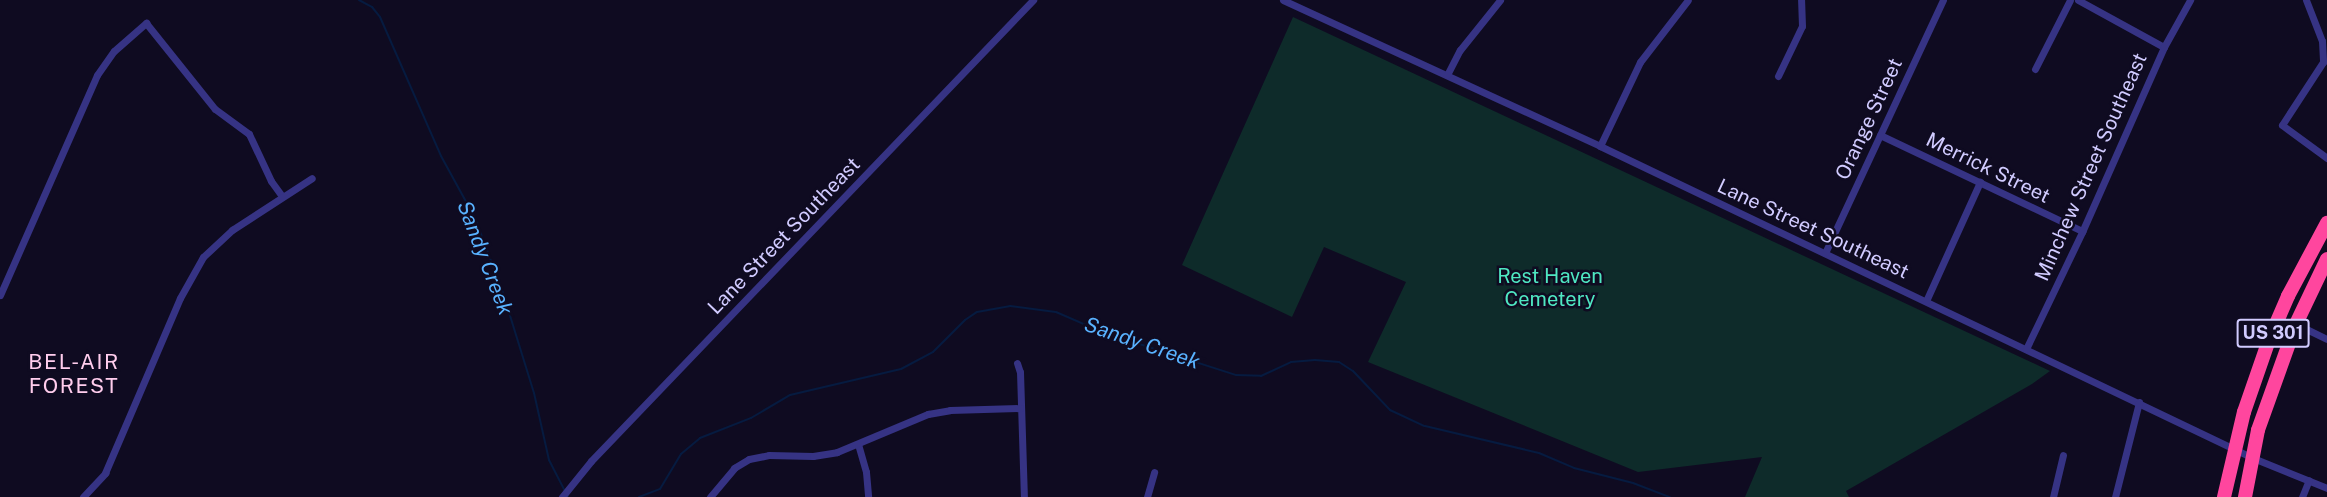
<!DOCTYPE html>
<html>
<head>
<meta charset="utf-8">
<style>
  body { margin:0 }
  #map { position:relative; width:2327px; height:497px; overflow:hidden; background:#0f0b21; font-family:"Public Sans",sans-serif }
  div>[style] { position:absolute }
  .green>* { inset:0; background:#0e2b2a }
  .stream>* { height:2px; margin:-1px; padding:0 1px; transform-origin:1px; border-radius:1px; background:#061b40 }
  .street>* { height:7px; margin:-3.5px; padding:0 3.5px; transform-origin:3.5px; border-radius:3.5px; background:#363384 }
  .highway>* { height:14px; margin:-7px; padding:0 7px; transform-origin:7px; border-radius:7px; background:#ff469e }
  span { translate:-50% -50%; white-space:nowrap; text-align:center; line-height:1.15; -webkit-text-stroke:5px #0f0b21; paint-order:stroke }
  .shield-label span { padding:2px 4px; background:#0f0b21; border:2px solid; border-radius:4px; -webkit-text-stroke-width:0 }
  .shield-label { font-size:18px; color:#d1cbff; font-weight:700 }
  .street-label { font-size:20px; color:#d1cbff }
  .park-label { font-size:20px; color:#4fe7c2 }
  .water-label { font-size:21px; color:#59b2ff; font-style:italic }
  .neighbourhood-label { font-size:21px; color:#ffcded; letter-spacing:1.5px }
</style>
</head>
<body>
<div id="map">
  <div class="green">
    <div style="clip-path:polygon(1293px 17px,2050px 371px,2032px 384px,1846px 491px,1849px 497px,1745px 497px,1762px 457px,1638px 472px,1368px 362px,1406px 282px,1324px 247px,1292px 317px,1182px 265px)"></div>
  </div>
  <div class="stream">
    <div style="left:359px;top:0;width:15px;rotate:28deg"></div>
    <div style="left:372px;top:7px;width:13px;rotate:51deg"></div>
    <div style="left:380px;top:17px;width:152px;rotate:66.3deg"></div>
    <div style="left:441px;top:156px;width:71px;rotate:61.3deg"></div>
    <div style="left:475px;top:218px;width:80px;rotate:69.5deg"></div>
    <div style="left:503px;top:293px;width:105px;rotate:72.8deg"></div>
    <div style="left:534px;top:393px;width:69px;rotate:77.4deg"></div>
    <div style="left:549px;top:460px;width:42px;rotate:62.8deg"></div>
    <div style="left:639px;top:497px;width:22px;rotate:-21deg"></div>
    <div style="left:660px;top:489px;width:41px;rotate:-59deg"></div>
    <div style="left:681px;top:454px;width:25px;rotate:-40deg"></div>
    <div style="left:700px;top:438px;width:55px;rotate:-21.4deg"></div>
    <div style="left:751px;top:418px;width:45px;rotate:-30.5deg"></div>
    <div style="left:790px;top:395px;width:114px;rotate:-13.2deg"></div>
    <div style="left:901px;top:369px;width:36px;rotate:-28deg"></div>
    <div style="left:933px;top:352px;width:45px;rotate:-45deg"></div>
    <div style="left:965px;top:320px;width:14px;rotate:-34deg"></div>
    <div style="left:977px;top:312px;width:34px;rotate:-10deg"></div>
    <div style="left:1010px;top:306px;width:46px;rotate:7.4deg"></div>
    <div style="left:1056px;top:312px;width:50px;rotate:23.5deg"></div>
    <div style="left:1102px;top:332px;width:141px;rotate:17.8deg"></div>
    <div style="left:1236px;top:375px;width:25px;rotate:2deg"></div>
    <div style="left:1261px;top:376px;width:33px;rotate:-25deg"></div>
    <div style="left:1291px;top:362px;width:24px;rotate:-5deg"></div>
    <div style="left:1315px;top:360px;width:24px;rotate:5deg"></div>
    <div style="left:1339px;top:362px;width:17px;rotate:33deg"></div>
    <div style="left:1353px;top:371px;width:54px;rotate:46.5deg"></div>
    <div style="left:1390px;top:410px;width:38px;rotate:25deg"></div>
    <div style="left:1425px;top:426px;width:117px;rotate:13.3deg"></div>
    <div style="left:1539px;top:453px;width:38px;rotate:23deg"></div>
    <div style="left:1574px;top:468px;width:61px;rotate:14.3deg"></div>
    <div style="left:1633px;top:483px;width:40px;rotate:21deg"></div>
  </div>
  <div class="street">
    <div style="left:1283px;top:0;width:349px;rotate:24.7deg"></div>
    <div style="left:1600px;top:146px;width:724px;rotate:25.54deg"></div>
    <div style="left:2253px;top:458px;width:80px;rotate:22.1deg"></div>
    <div style="left:2078px;top:0;width:98px;rotate:28.7deg"></div>
    <div style="left:2306px;top:0;width:44px;rotate:68.7deg"></div>
    <div style="left:2322px;top:41px;width:21px;rotate:87deg"></div>
    <div style="left:2323px;top:62px;width:75px;rotate:123.1deg"></div>
    <div style="left:2282px;top:125px;width:56px;rotate:36.3deg"></div>
    <div style="left:2035px;top:69px;width:77px;rotate:-63.1deg"></div>
    <div style="left:1447px;top:75px;width:28px;rotate:-63deg"></div>
    <div style="left:1460px;top:50px;width:64px;rotate:-51.3deg"></div>
    <div style="left:1778px;top:76px;width:55px;rotate:-64.4deg"></div>
    <div style="left:1802px;top:26px;width:26px;rotate:-92deg"></div>
    <div style="left:1880px;top:135px;width:224px;rotate:25.4deg"></div>
    <div style="left:1600px;top:146px;width:93px;rotate:-64.5deg"></div>
    <div style="left:1640px;top:62px;width:78px;rotate:-52.3deg"></div>
    <div style="left:1825px;top:253px;width:279px;rotate:-65deg"></div>
    <div style="left:0;top:295px;width:240px;rotate:-66.2deg"></div>
    <div style="left:97px;top:75px;width:29px;rotate:-55deg"></div>
    <div style="left:114px;top:51px;width:43px;rotate:-41.2deg"></div>
    <div style="left:146px;top:23px;width:110px;rotate:51.3deg"></div>
    <div style="left:215px;top:109px;width:42px;rotate:36.3deg"></div>
    <div style="left:249px;top:134px;width:52px;rotate:64.9deg"></div>
    <div style="left:271px;top:181px;width:19px;rotate:54deg"></div>
    <div style="left:1926px;top:301px;width:131px;rotate:-65.6deg"></div>
    <div style="left:2296px;top:324px;width:34px;rotate:26deg"></div>
    <div style="left:2026px;top:349px;width:130px;rotate:-64.4deg"></div>
    <div style="left:2082px;top:232px;width:202px;rotate:-66.1deg"></div>
    <div style="left:2164px;top:47px;width:54px;rotate:-61deg"></div>
    <div style="left:1017px;top:363px;width:9px;rotate:72deg"></div>
    <div style="left:1020px;top:372px;width:125px;rotate:88.2deg"></div>
    <div style="left:858px;top:444px;width:29px;rotate:74deg"></div>
    <div style="left:866px;top:472px;width:25px;rotate:85deg"></div>
    <div style="left:83px;top:497px;width:33px;rotate:-47deg"></div>
    <div style="left:105px;top:473px;width:190px;rotate:-66.8deg"></div>
    <div style="left:180px;top:298px;width:47px;rotate:-60.7deg"></div>
    <div style="left:203px;top:257px;width:40px;rotate:-43deg"></div>
    <div style="left:232px;top:230px;width:95px;rotate:-33deg"></div>
    <div style="left:562px;top:497px;width:46px;rotate:-51.1deg"></div>
    <div style="left:591px;top:461px;width:639px;rotate:-46.21deg"></div>
    <div style="left:710px;top:497px;width:38px;rotate:-50deg"></div>
    <div style="left:734px;top:468px;width:17px;rotate:-31deg"></div>
    <div style="left:749px;top:459px;width:20px;rotate:-11deg"></div>
    <div style="left:769px;top:455px;width:44px;rotate:1.3deg"></div>
    <div style="left:813px;top:456px;width:24px;rotate:-9deg"></div>
    <div style="left:837px;top:452px;width:99px;rotate:-22.7deg"></div>
    <div style="left:928px;top:414px;width:22px;rotate:-10deg"></div>
    <div style="left:950px;top:410px;width:70px;rotate:-1.6deg"></div>
    <div style="left:1147px;top:497px;width:26px;rotate:-74deg"></div>
    <div style="left:2053px;top:497px;width:43px;rotate:-76.6deg"></div>
    <div style="left:2115px;top:497px;width:98px;rotate:-75.8deg"></div>
    <div style="left:2302px;top:497px;width:18px;rotate:-68deg"></div>
  </div>
  <div class="highway">
    <div style="left:2224px;top:497px;width:87px;rotate:-76.8deg"></div>
    <div style="left:2244px;top:412px;width:76px;rotate:-70.9deg"></div>
    <div style="left:2269px;top:340px;width:48px;rotate:-66.6deg"></div>
    <div style="left:2288px;top:296px;width:83px;rotate:-61.9deg"></div>
    <div style="left:2245px;top:497px;width:68px;rotate:-79deg"></div>
    <div style="left:2258px;top:430px;width:113px;rotate:-70.3deg"></div>
    <div style="left:2296px;top:324px;width:72px;rotate:-64.5deg"></div>
  </div>
  <div class="shield-label">
    <span style="left:2273px;top:333px">US 301</span>
  </div>
  <div class="street-label">
    <span style="left:1869px;top:119px;rotate:-65deg">Orange Street</span>
    <span style="left:2091px;top:167px;rotate:-66deg">Minchew Street Southeast</span>
    <span style="left:1988px;top:168px;rotate:26deg">Merrick Street</span>
    <span style="left:1813px;top:229px;rotate:25deg">Lane Street Southeast</span>
    <span style="left:784px;top:236px;rotate:-46deg">Lane Street Southeast</span>
  </div>
  <div class="park-label">
    <span style="left:1550px;top:288px">Rest Haven<br>Cemetery</span>
  </div>
  <div class="water-label">
    <span style="left:485px;top:258px;rotate:69deg">Sandy Creek</span>
    <span style="left:1142px;top:343px;rotate:19deg">Sandy Creek</span>
  </div>
  <div class="neighbourhood-label">
    <span style="left:74px;top:374px">BEL-AIR<br>FOREST</span>
  </div>
</div>
</body>
</html>
